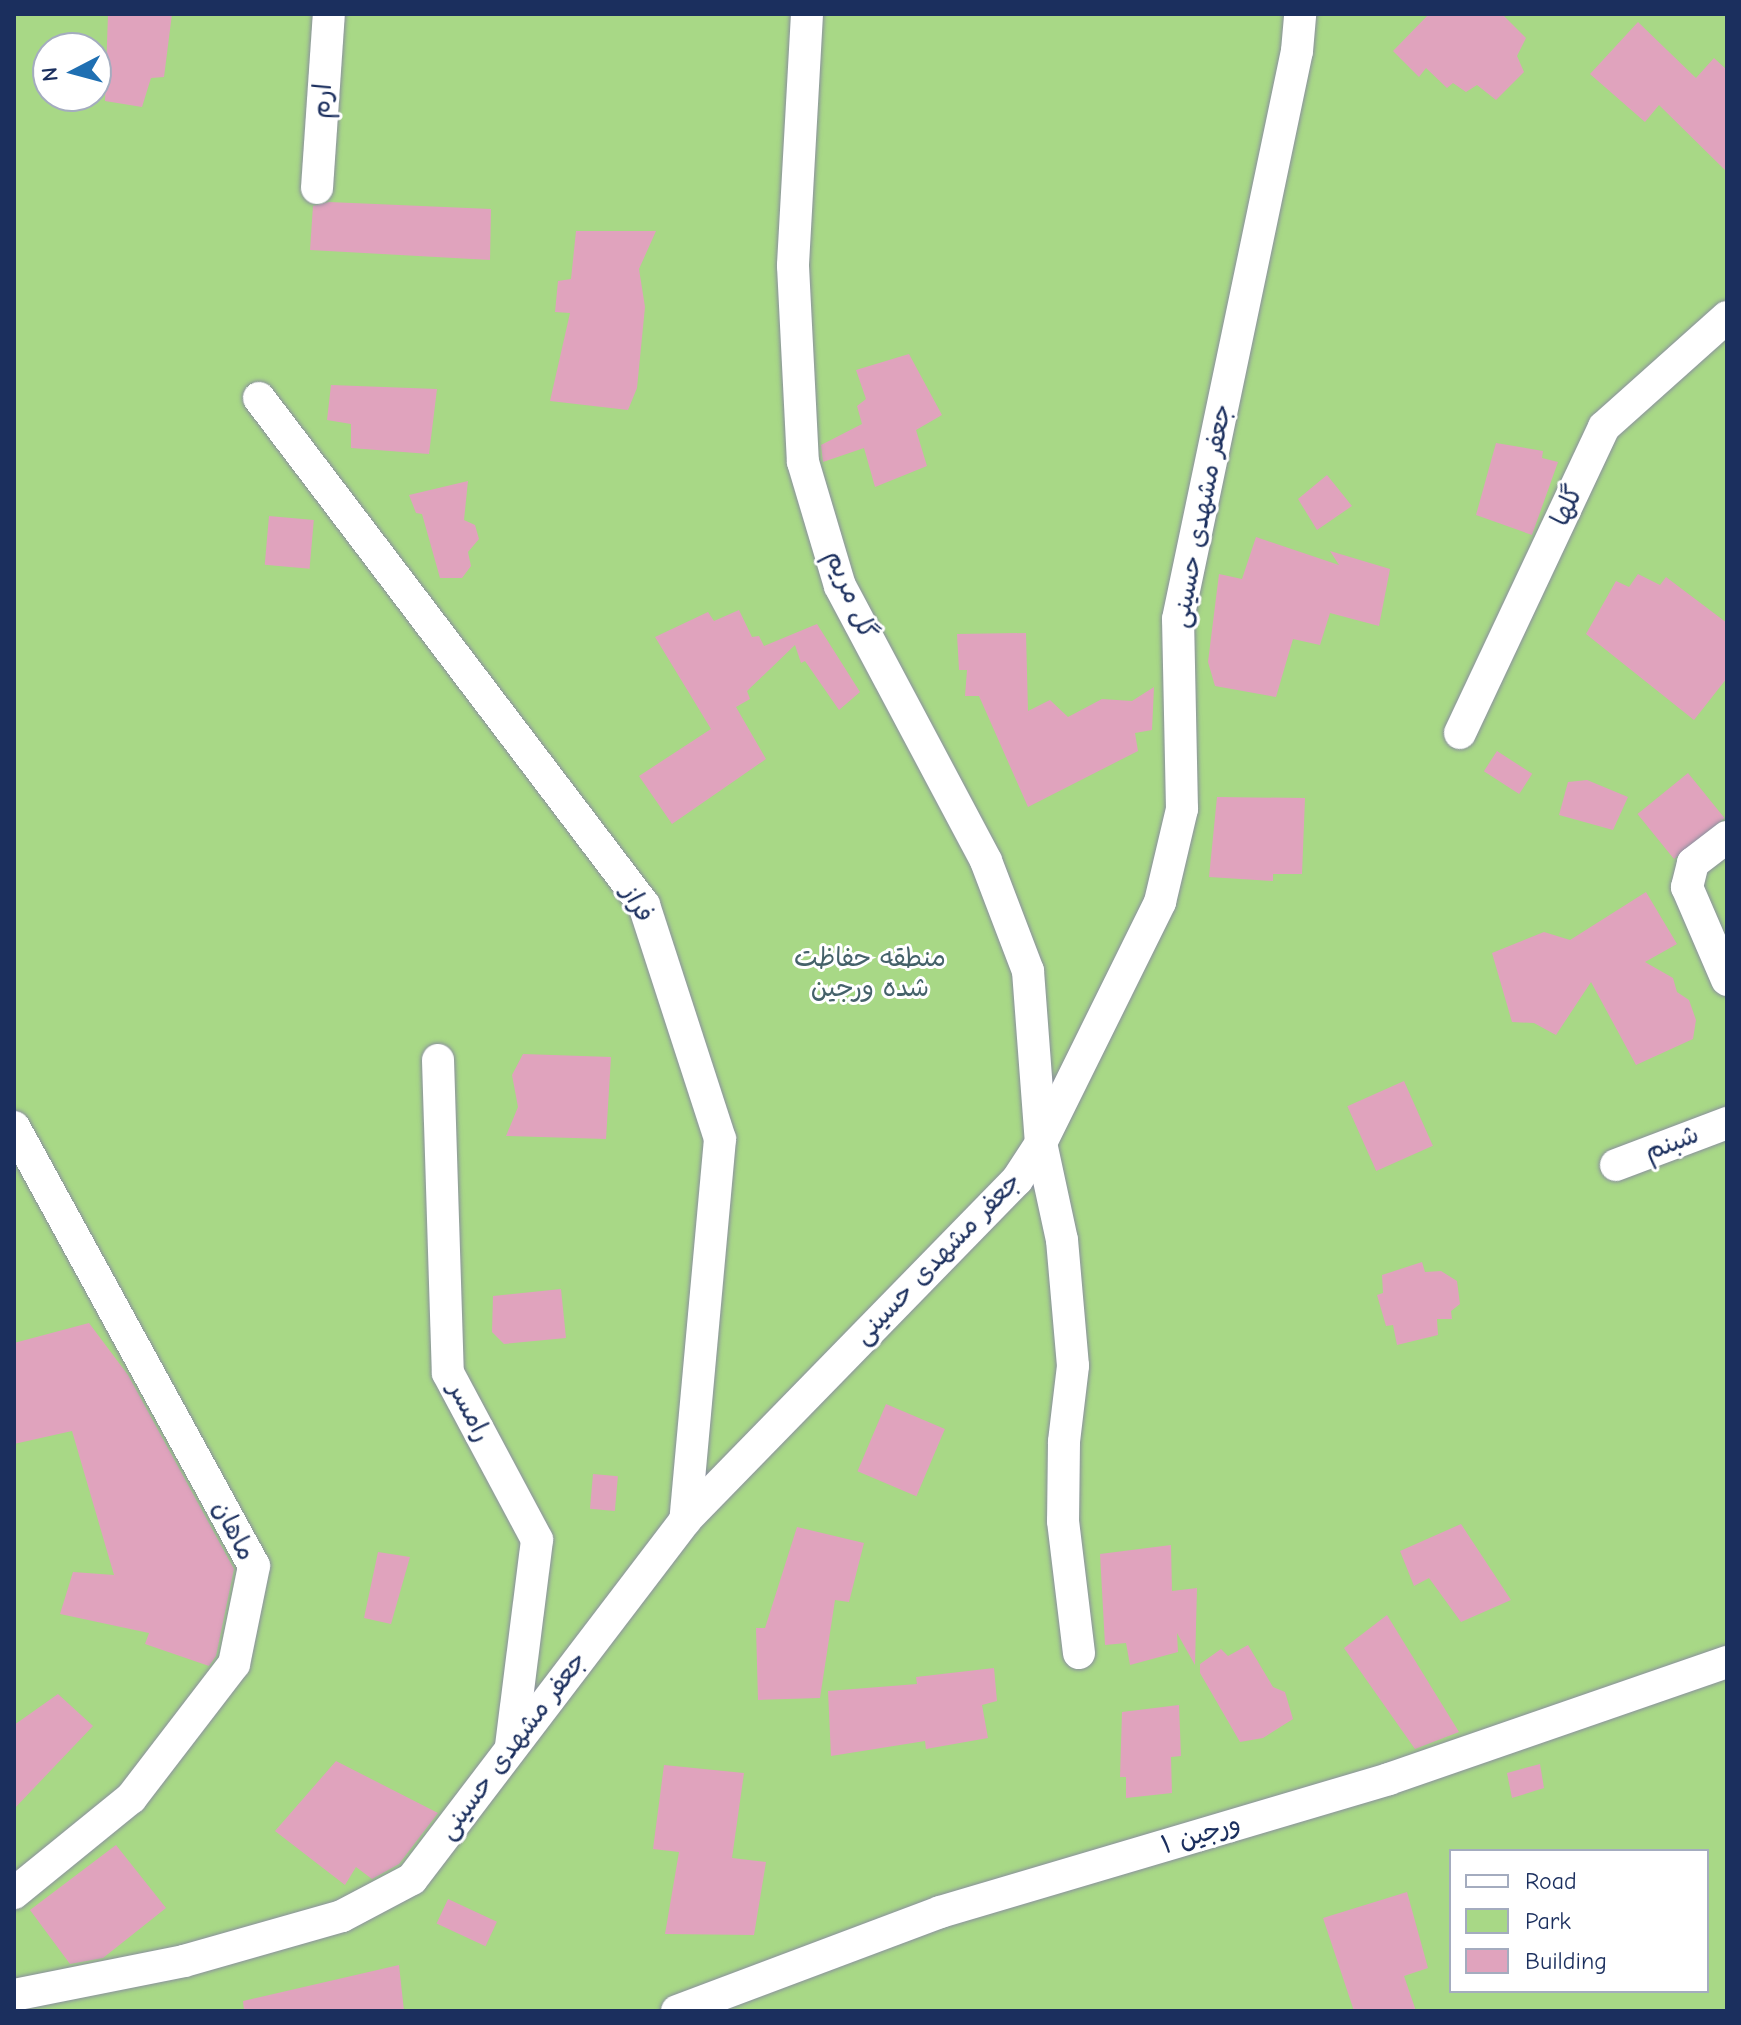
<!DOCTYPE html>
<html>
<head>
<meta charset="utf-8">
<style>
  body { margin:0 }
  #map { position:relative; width:1741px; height:2025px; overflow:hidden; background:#f8efdf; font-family:"Comic Neue","Playpen Sans Arabic",sans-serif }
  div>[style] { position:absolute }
  .green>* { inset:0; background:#a8d886 }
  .building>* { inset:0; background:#e0a3bd; transform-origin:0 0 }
  .roads { filter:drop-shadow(0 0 2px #8a8f9e) drop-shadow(0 0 2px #8a8f9e) }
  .minor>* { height:32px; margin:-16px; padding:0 16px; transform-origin:16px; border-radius:16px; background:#fff }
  span { translate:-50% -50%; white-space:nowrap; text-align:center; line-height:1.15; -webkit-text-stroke:6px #fff; paint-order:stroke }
  .street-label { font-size:26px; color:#1b2f5e }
  .park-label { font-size:26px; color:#45626a }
  .frame { position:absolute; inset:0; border:16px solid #1b2f5e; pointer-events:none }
  .legend { position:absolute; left:1449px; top:1849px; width:260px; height:144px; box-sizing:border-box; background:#fff; border:2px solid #a4acbf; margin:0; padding:10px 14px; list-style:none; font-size:24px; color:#1b2f5e }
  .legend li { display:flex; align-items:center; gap:16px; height:40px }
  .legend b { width:40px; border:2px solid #a4acbf }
  .north { position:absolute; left:32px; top:32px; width:80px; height:80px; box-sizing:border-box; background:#fff; border:2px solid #a4acbf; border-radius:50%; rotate:264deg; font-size:22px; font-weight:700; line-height:32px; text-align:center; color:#1b2f5e }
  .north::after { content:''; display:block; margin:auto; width:28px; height:36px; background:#1f6fb2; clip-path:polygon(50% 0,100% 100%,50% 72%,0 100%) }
</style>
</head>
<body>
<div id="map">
  <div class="green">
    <div style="clip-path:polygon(evenodd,14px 14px,1727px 14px,1727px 2011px,14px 2011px,14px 14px,48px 48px,96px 48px,96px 96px,48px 96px,48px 48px,14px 14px,1451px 1851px,1707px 1851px,1707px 1991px,1451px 1991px,1451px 1851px)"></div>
  </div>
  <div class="building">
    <div style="clip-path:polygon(108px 14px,172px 14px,164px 77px,151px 78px,142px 107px,105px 101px)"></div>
    <div style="clip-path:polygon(1429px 14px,1502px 14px,1526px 38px,1517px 56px,1524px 72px,1496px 100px,1477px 85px,1466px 92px,1453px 83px,1447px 88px,1426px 68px,1419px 77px,1393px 51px)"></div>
    <div style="clip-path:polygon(1638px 22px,1696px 78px,1714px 58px,1727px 70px,1727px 172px,1659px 105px,1645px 122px,1590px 74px)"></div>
    <div style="clip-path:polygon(329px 202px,491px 209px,490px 260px,310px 250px,313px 206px)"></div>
    <div style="clip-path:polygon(576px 231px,656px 231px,639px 269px,645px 307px,637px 388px,628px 410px,550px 401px,570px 313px,555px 312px,558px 281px,571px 279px)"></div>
    <div style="clip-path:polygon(909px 354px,942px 415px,916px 430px,927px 466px,875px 487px,864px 448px,823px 462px,821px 445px,862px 424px,857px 406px,866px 399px,856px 370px)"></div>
    <div style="clip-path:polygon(331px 385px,437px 389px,429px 454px,351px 448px,351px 424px,327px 420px)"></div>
    <div style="clip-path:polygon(1496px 443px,1543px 451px,1542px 458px,1558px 462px,1532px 535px,1476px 515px)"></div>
    <div style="clip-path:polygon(1327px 475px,1352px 506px,1317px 530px,1298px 499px)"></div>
    <div style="clip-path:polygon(468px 481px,464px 520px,475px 525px,479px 539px,468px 552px,471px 566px,462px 578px,440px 578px,422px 514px,416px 513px,409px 495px)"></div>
    <div style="left:269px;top:516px;width:45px;height:49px;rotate:5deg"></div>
    <div style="clip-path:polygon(1256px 537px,1339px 565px,1330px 551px,1390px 569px,1379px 626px,1330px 613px,1320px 645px,1293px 639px,1276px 697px,1215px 686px,1208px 662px,1219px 574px,1242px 579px)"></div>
    <div style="clip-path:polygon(1638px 574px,1660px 585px,1666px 577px,1727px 623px,1727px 678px,1694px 720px,1586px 634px,1616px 581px,1629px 587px)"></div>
    <div style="clip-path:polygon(739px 610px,752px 637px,759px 636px,764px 646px,817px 624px,860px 692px,839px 710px,805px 661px,801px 663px,795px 645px,747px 691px,750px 699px,736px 707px,766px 759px,672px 824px,639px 776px,711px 729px,655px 637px,708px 612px,714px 621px)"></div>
    <div style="clip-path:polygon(1026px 633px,1028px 711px,1050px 700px,1068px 717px,1102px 699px,1132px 701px,1154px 687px,1152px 730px,1135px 733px,1138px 751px,1028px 807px,979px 696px,965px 696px,967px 670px,959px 670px,957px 634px)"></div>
    <div style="left:1497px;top:751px;width:42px;height:24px;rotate:33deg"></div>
    <div style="left:1688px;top:773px;width:58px;height:65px;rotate:51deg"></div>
    <div style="clip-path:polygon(1587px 780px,1628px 797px,1613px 830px,1559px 815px,1568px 782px)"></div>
    <div style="clip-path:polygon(1217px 797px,1305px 798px,1302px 874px,1273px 874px,1273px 881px,1209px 877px)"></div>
    <div style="clip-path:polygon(1646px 892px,1677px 944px,1645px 962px,1673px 978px,1677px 992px,1689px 1000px,1696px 1020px,1693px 1039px,1636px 1065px,1591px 982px,1556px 1035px,1534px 1023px,1512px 1022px,1492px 953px,1544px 932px,1570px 940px)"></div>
    <div style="clip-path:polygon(523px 1054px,611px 1057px,606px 1139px,506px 1136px,518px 1107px,512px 1075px)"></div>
    <div style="left:1404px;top:1081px;width:71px;height:62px;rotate:66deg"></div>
    <div style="clip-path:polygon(1422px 1262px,1425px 1272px,1441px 1271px,1457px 1281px,1460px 1304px,1451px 1311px,1452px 1319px,1437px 1319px,1438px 1335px,1397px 1345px,1393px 1325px,1386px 1326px,1377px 1295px,1383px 1293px,1382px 1275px)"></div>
    <div style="clip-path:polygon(561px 1289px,566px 1338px,504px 1344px,492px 1332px,493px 1296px)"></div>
    <div style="clip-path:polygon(89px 1323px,128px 1375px,234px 1569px,216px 1656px,209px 1666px,145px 1644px,149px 1633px,60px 1614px,73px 1572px,114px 1575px,72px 1431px,14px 1444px,14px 1343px)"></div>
    <div style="left:886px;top:1404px;width:64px;height:73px;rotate:23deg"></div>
    <div style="left:593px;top:1474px;width:25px;height:35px;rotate:5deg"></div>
    <div style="clip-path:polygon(1461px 1524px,1511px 1600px,1461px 1622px,1429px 1578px,1414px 1586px,1400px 1551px)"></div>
    <div style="clip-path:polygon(797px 1527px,864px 1543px,849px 1602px,835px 1600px,820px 1698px,758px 1700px,756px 1628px,765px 1628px)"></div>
    <div style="clip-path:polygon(1171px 1545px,1172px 1591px,1197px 1588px,1195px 1665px,1177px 1633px,1178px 1652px,1130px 1665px,1126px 1643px,1105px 1645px,1100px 1554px)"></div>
    <div style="clip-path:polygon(378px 1552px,410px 1557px,391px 1624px,364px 1618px)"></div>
    <div style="clip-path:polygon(1387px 1615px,1459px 1732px,1415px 1749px,1344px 1648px)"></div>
    <div style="clip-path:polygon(1248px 1645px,1273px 1687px,1285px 1692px,1293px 1719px,1263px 1738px,1240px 1742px,1200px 1673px,1200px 1664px,1221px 1649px,1228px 1656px)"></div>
    <div style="clip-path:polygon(994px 1668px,997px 1701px,982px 1705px,988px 1738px,926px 1749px,925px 1741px,831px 1756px,828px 1691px,917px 1684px,916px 1677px)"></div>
    <div style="clip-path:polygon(58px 1694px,93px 1726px,14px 1809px,14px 1725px)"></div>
    <div style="clip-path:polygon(1179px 1705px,1181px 1756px,1171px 1757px,1172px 1793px,1126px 1798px,1126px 1777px,1120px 1777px,1122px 1712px)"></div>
    <div style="clip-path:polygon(336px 1761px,438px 1813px,399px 1864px,372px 1879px,356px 1867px,345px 1885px,275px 1831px)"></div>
    <div style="clip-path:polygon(1540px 1764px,1544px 1788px,1512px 1798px,1507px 1773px)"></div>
    <div style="clip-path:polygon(664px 1765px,744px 1773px,732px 1858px,766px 1862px,754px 1935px,665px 1934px,679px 1852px,653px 1849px)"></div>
    <div style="clip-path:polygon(116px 1845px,166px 1908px,103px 1958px,70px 1964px,30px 1910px)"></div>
    <div style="clip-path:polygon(1407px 1892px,1428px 1968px,1404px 1976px,1416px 2011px,1354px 2011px,1323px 1918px)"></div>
    <div style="left:448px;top:1899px;width:54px;height:27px;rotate:25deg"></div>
    <div style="clip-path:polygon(399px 1965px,404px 2011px,244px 2011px,243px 2001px)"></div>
  </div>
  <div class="roads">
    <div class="minor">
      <div style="left:807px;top:14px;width:252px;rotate:93.2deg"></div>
      <div style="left:793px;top:266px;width:196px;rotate:87.1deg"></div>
      <div style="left:803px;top:462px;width:129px;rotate:73.4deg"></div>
      <div style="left:840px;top:586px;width:311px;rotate:62deg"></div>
      <div style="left:986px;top:861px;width:118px;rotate:69.1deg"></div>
      <div style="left:1028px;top:971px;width:172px;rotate:85.7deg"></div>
      <div style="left:1041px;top:1143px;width:99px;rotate:77.8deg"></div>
      <div style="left:1062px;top:1240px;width:126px;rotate:85deg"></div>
      <div style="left:1073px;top:1366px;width:77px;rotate:96.8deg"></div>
      <div style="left:1064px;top:1442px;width:79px;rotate:90.7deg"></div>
      <div style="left:1063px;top:1521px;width:133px;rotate:83.1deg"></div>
      <div style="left:317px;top:188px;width:174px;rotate:-86.1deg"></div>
      <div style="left:259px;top:398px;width:637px;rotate:52.79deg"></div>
      <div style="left:644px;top:905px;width:246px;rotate:72deg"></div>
      <div style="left:720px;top:1139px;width:383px;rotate:95.2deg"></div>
      <div style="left:1460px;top:733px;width:338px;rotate:-64.8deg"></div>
      <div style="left:1604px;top:427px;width:165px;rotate:-41.8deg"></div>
      <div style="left:1727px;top:837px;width:43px;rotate:142.6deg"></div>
      <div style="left:1693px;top:863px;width:25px;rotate:104deg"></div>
      <div style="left:1687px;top:887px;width:101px;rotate:66.7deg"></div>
      <div style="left:438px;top:1060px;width:313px;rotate:88.2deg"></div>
      <div style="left:448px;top:1373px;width:189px;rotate:61.9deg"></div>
      <div style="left:537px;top:1540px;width:209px;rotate:97.2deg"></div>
      <div style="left:14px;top:1127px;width:500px;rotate:61.33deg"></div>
      <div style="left:254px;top:1566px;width:100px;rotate:101.5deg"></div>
      <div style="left:234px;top:1664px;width:169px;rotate:127.5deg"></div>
      <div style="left:131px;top:1798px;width:151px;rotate:140.9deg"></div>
      <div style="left:1616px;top:1165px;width:119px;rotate:-20.7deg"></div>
      <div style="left:14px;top:1995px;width:173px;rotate:-11.3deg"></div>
      <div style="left:184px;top:1961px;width:164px;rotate:-15.9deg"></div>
      <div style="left:342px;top:1916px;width:79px;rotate:-27.9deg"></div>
      <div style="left:412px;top:1879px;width:451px;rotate:-52.7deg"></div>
      <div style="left:685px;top:1520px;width:475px;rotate:-45.7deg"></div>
      <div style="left:1017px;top:1180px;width:44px;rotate:-57deg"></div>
      <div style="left:1041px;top:1143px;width:269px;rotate:-63.7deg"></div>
      <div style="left:1160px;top:902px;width:96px;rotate:-76.7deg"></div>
      <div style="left:1182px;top:809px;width:190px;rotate:-91.2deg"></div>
      <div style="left:1178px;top:619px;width:580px;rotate:-78.17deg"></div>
      <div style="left:1297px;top:51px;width:37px;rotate:-85deg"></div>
      <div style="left:677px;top:2011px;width:281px;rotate:-20.6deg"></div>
      <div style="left:940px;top:1912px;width:468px;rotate:-16.5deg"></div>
      <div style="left:1389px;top:1779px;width:358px;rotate:-19.1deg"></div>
    </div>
  </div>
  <div class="street-label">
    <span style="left:323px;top:101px;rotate:-86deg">ارم</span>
    <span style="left:1568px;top:506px;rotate:-65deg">گلها</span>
    <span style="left:1202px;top:516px;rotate:-79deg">جعفر مشهدی حسینی</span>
    <span style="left:850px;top:595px;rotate:67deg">گل مریم</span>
    <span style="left:637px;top:904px;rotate:61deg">فراز</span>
    <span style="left:1672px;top:1144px;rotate:-21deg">شبنم</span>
    <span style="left:938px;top:1259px;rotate:-46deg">جعفر مشهدی حسینی</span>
    <span style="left:469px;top:1412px;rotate:62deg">رامسر</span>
    <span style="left:233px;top:1531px;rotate:63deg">ماهان</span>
    <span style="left:513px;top:1746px;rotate:-53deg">جعفر مشهدی حسینی</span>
    <span style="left:1201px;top:1835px;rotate:-17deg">ورجین ۱</span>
  </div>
  <div class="park-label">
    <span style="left:870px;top:974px">منطقه حفاظت<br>شده ورجین</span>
  </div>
  <div class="frame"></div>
  <ul class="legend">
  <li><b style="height:10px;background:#fff"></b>Road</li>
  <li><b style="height:22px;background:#a8d886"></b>Park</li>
  <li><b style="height:22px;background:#e0a3bd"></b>Building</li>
  </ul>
  <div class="north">N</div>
</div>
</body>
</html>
